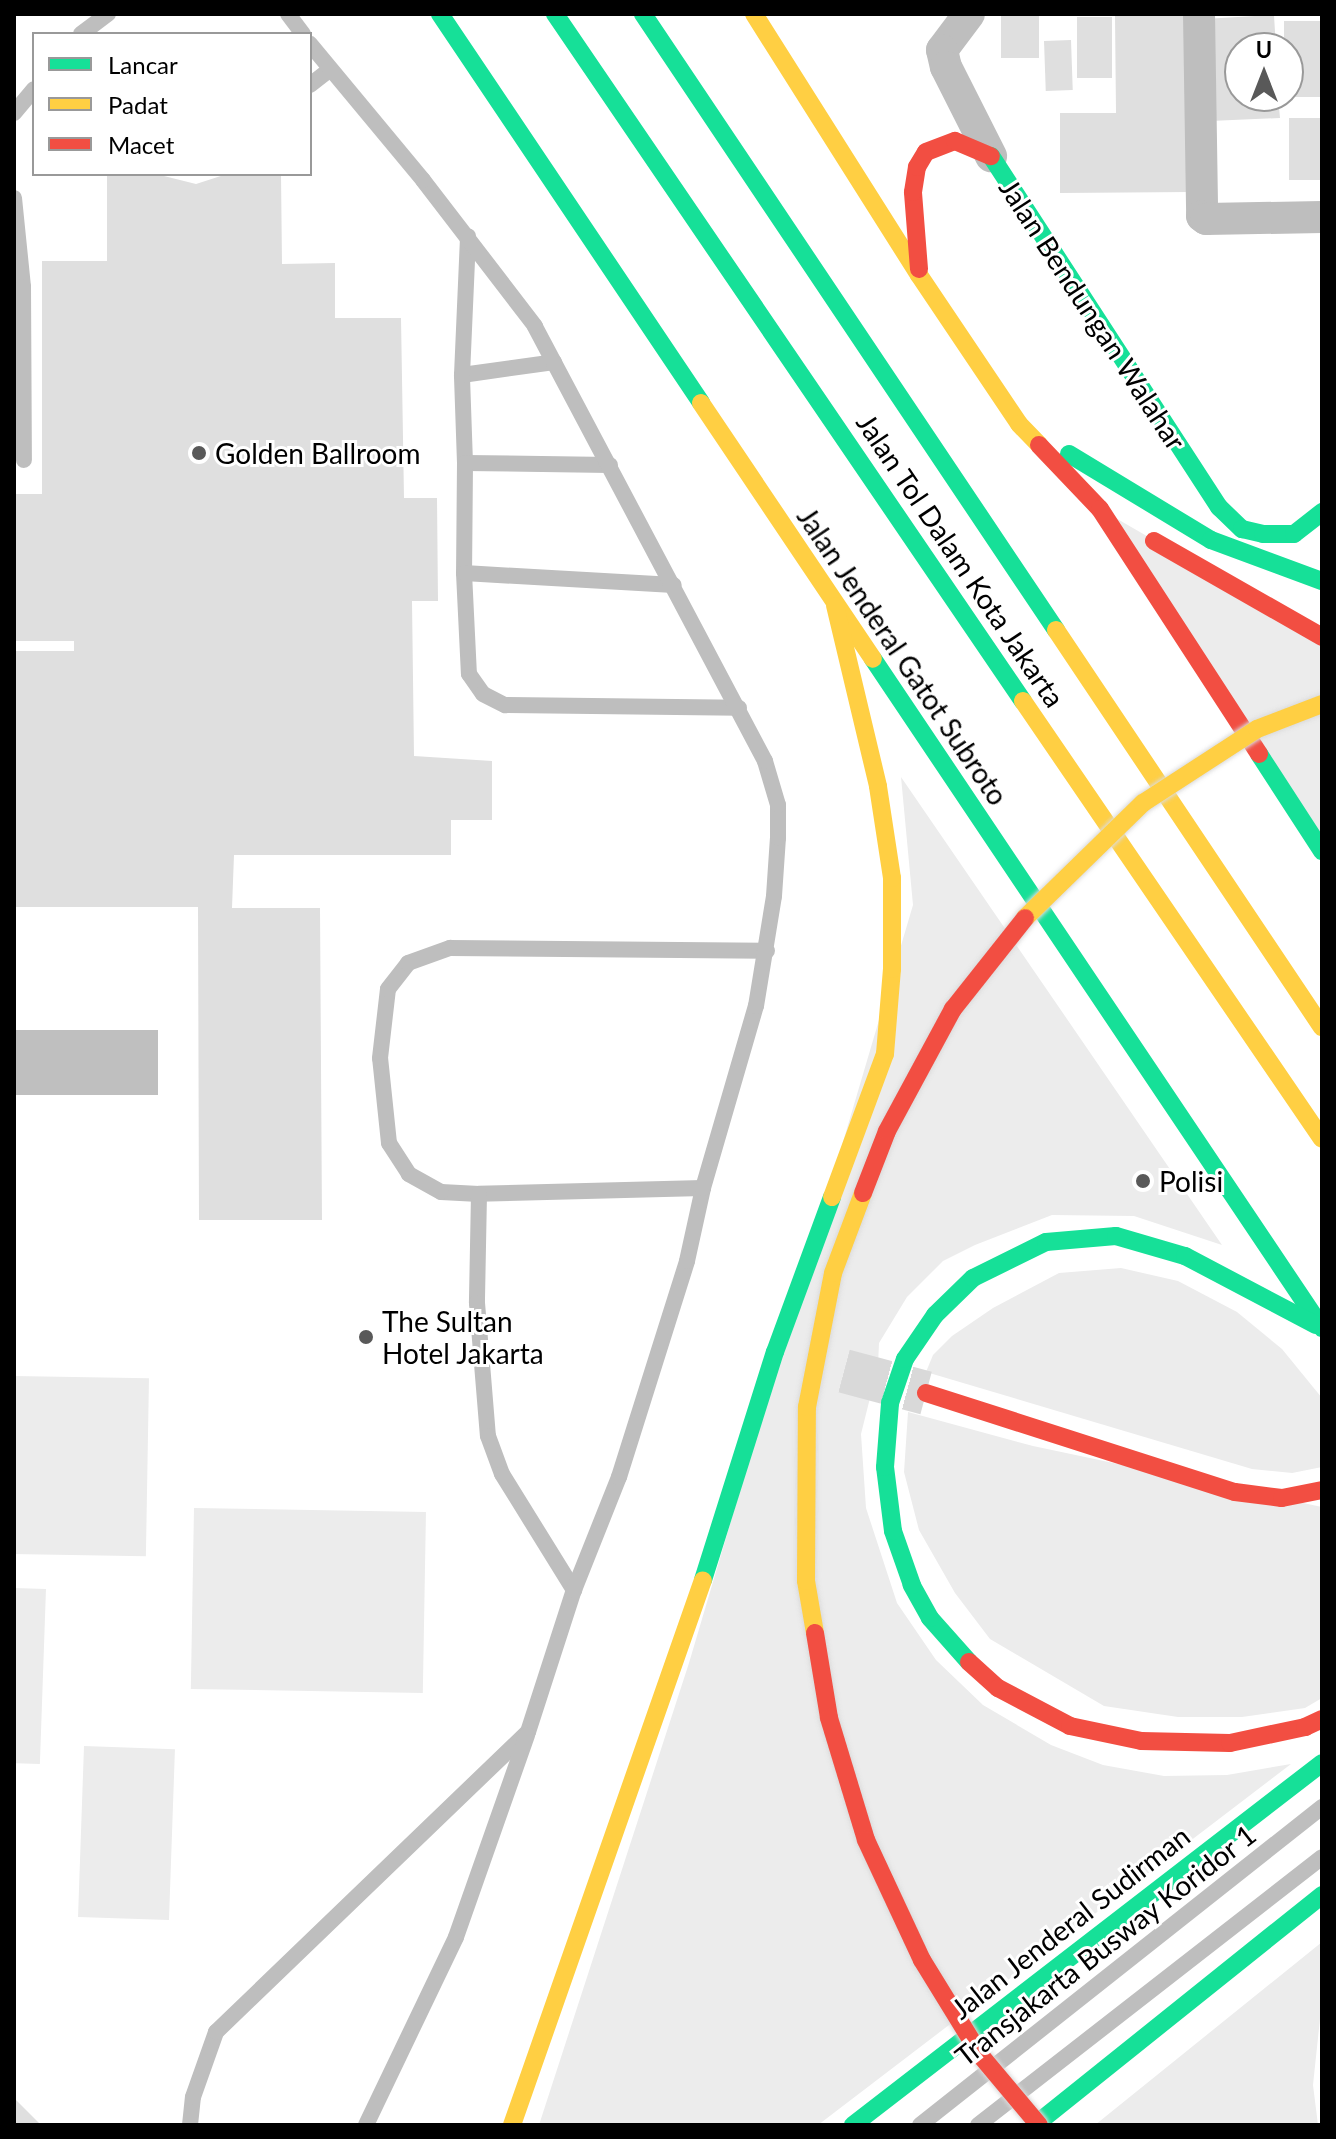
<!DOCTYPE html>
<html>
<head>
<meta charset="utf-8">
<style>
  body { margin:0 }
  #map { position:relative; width:1336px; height:2139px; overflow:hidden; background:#fff; font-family:Lato,sans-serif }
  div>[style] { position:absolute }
  .green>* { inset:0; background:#ececec; transform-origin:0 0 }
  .water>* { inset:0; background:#bfbfbf; transform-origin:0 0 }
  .building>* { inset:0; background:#dfdfdf; transform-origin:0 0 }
  .highway-tunnel>* { height:44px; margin-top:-22px; transform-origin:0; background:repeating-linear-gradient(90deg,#d9d9d9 0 44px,transparent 0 66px) }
  .lane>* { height:16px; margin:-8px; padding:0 8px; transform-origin:8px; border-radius:8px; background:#bebebe }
  .street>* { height:32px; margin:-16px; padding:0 16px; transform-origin:16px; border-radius:16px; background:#bebebe }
  .fast>* { height:18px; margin:-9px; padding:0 9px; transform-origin:9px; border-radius:9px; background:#16e098 }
  .slow>* { height:18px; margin:-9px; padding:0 9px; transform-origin:9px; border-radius:9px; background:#ffcf43 }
  .jam>* { height:18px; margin:-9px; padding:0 9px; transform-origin:9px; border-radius:9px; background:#f24e42 }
  .bridges { filter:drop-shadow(0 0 2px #dbdbdb) drop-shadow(0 0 2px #dbdbdb) }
  .slow-bridge>* { height:18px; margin:-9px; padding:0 9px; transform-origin:9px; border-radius:9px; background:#ffcf43 }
  .jam-bridge>* { height:18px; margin:-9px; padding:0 9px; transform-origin:9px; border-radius:9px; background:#f24e42 }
  .dots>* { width:22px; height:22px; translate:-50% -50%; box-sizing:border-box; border:4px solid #fff; border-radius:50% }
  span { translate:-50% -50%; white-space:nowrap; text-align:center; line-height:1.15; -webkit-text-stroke:6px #fff; paint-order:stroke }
  .street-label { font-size:28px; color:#000 }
  .poi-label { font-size:28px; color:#000 }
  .left { translate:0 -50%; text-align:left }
  .frame { position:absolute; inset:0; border:16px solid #000; pointer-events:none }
  .legend { position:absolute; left:32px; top:32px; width:280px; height:144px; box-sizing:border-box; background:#fff; border:2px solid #999; margin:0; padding:10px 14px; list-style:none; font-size:24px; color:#000 }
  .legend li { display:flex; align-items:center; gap:16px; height:40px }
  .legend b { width:40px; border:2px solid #999 }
  .north { position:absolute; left:1224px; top:32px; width:80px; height:80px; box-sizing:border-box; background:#fff; border:2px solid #999; border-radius:50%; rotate:0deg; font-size:22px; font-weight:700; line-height:32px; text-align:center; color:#000 }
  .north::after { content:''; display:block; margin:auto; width:28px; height:36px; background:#595959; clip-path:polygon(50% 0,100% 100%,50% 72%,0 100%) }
</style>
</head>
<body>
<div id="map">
  <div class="green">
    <div style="clip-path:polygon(1100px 509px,1322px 637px,1322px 851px)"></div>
    <div style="clip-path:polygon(901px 777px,1222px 1245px,1134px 1216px,1052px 1215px,975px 1245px,943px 1261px,907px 1297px,879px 1343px,878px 1366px,861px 1434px,866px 1508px,897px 1603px,936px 1660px,983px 1705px,1051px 1745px,1103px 1765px,1164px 1776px,1227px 1775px,1291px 1764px,818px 2125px,539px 2125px,689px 1663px,913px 905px)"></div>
    <div style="clip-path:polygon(1121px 1268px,1178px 1281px,1237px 1312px,1282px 1349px,1322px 1398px,1322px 1467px,1292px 1473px,1252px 1469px,926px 1372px,933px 1355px,952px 1336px,993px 1308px,1059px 1273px)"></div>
    <div style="left:14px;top:1376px;width:135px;height:178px;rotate:1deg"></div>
    <div style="clip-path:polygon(908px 1412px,1033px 1446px,1322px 1507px,1322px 1698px,1305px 1708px,1242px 1717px,1178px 1717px,1104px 1706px,990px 1639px,955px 1593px,919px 1530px,904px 1472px)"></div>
    <div style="left:194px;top:1508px;width:232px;height:181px;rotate:1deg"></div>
    <div style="left:14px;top:1588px;width:32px;height:175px;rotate:2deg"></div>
    <div style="left:84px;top:1746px;width:91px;height:171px;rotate:2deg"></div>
    <div style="clip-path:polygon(1322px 1942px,1322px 2000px,1313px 2085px,1318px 2125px,1095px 2125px)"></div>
  </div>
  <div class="water">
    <div style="left:158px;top:1030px;width:65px;height:144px;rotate:90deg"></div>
  </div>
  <div class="building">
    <div style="left:1001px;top:14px;width:38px;height:44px"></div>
    <div style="clip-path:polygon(1135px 14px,1197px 14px,1191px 192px,1060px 193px,1060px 113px,1116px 113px,1115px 16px)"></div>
    <div style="clip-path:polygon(1274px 15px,1276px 48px,1240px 48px,1240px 96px,1278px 96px,1280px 118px,1210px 121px,1204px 19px)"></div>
    <div style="left:1077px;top:17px;width:35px;height:61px"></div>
    <div style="left:1284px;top:21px;width:38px;height:76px"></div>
    <div style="left:1071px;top:40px;width:50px;height:27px;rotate:88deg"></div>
    <div style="left:1322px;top:118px;width:62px;height:33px;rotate:90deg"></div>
    <div style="clip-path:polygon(107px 174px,156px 174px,196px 184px,227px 174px,281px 174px,282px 264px,335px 263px,335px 318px,401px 318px,404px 498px,437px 498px,438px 601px,412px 601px,414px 756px,492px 761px,492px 820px,451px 820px,451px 855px,234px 855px,232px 908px,320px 908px,322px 1220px,199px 1220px,198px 907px,14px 907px,14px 651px,74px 651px,74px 641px,14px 641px,14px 494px,42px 494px,42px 261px,107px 261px)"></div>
    <div style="clip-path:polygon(14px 2098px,41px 2125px,14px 2125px)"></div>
  </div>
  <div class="highway-tunnel">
    <div style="left:844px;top:1371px;width:85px;rotate:15deg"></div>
  </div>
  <div class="lane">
    <div style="left:288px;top:14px;width:25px;rotate:53deg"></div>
    <div style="left:81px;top:34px;width:34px;rotate:-37deg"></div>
    <div style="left:310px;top:85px;width:24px;rotate:-38deg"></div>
    <div style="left:14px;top:113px;width:31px;rotate:-50deg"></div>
    <div style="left:14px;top:198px;width:89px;rotate:84.2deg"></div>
    <div style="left:23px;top:287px;width:173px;rotate:89.7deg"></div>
    <div style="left:462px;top:375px;width:93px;rotate:-8deg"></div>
    <div style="left:465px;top:463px;width:88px;rotate:-92deg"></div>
    <div style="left:462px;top:375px;width:139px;rotate:-87.5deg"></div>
    <div style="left:610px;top:465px;width:145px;rotate:-179.2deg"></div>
    <div style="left:465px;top:463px;width:110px;rotate:90.5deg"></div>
    <div style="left:464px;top:573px;width:101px;rotate:87.2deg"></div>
    <div style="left:469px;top:674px;width:24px;rotate:55deg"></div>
    <div style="left:483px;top:694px;width:25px;rotate:27deg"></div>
    <div style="left:505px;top:705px;width:234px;rotate:0.7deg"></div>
    <div style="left:464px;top:573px;width:210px;rotate:3.3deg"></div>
    <div style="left:703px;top:1188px;width:224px;rotate:178.5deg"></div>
    <div style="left:479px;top:1194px;width:38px;rotate:-177deg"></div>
    <div style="left:441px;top:1192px;width:37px;rotate:-151deg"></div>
    <div style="left:409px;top:1174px;width:37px;rotate:-123deg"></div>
    <div style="left:389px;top:1143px;width:85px;rotate:-96deg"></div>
    <div style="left:380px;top:1058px;width:69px;rotate:-83.4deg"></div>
    <div style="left:388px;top:989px;width:33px;rotate:-52deg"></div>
    <div style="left:408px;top:963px;width:45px;rotate:-19.7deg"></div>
    <div style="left:450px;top:948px;width:317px;rotate:0.5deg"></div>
    <div style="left:479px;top:1194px;width:109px;rotate:91.1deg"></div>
    <div style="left:477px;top:1303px;width:133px;rotate:85.3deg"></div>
    <div style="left:488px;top:1436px;width:40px;rotate:69.8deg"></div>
    <div style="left:502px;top:1474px;width:137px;rotate:58.2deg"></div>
    <div style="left:190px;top:2125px;width:28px;rotate:-84deg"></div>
    <div style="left:193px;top:2097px;width:69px;rotate:-70.5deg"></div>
    <div style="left:216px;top:2032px;width:433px;rotate:-43.9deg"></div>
    <div style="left:528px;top:1732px;width:149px;rotate:-72.1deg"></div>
    <div style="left:574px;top:1590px;width:122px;rotate:-68.3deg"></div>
    <div style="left:619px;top:1477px;width:226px;rotate:-72.5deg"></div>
    <div style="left:687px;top:1261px;width:75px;rotate:-77.6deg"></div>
    <div style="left:703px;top:1188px;width:190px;rotate:-73.8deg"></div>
    <div style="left:756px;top:1006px;width:111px;rotate:-80.7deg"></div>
    <div style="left:774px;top:896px;width:58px;rotate:-86.1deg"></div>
    <div style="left:778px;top:838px;width:33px;rotate:-90deg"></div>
    <div style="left:778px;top:805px;width:46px;rotate:-106.5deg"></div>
    <div style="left:765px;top:761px;width:492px;rotate:-117.9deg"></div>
    <div style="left:535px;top:326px;width:184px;rotate:-127.5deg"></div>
    <div style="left:423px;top:180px;width:177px;rotate:-129.7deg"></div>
    <div style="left:366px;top:2125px;width:208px;rotate:-64.4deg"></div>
    <div style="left:456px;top:1937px;width:214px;rotate:-70.6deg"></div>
    <div style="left:920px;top:2125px;width:513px;rotate:-38.35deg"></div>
    <div style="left:978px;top:2125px;width:436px;rotate:-37.9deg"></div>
  </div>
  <div class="street">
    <div style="left:969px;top:14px;width:45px;rotate:126.9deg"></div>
    <div style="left:942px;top:50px;width:17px;rotate:77deg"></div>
    <div style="left:946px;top:67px;width:100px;rotate:63.2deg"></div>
    <div style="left:1199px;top:14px;width:202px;rotate:89.1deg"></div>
    <div style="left:1202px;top:216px;width:5px;rotate:37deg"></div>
    <div style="left:1206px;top:219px;width:116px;rotate:-1deg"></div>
  </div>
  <div class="fast">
    <div style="left:440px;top:14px;width:468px;rotate:56.1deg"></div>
    <div style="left:555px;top:14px;width:831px;rotate:55.74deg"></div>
    <div style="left:643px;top:14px;width:742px;rotate:56.16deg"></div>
    <div style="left:991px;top:156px;width:419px;rotate:57deg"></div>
    <div style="left:1219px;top:507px;width:32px;rotate:44deg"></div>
    <div style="left:1242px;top:529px;width:22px;rotate:13deg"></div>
    <div style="left:1263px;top:534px;width:31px"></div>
    <div style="left:1294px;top:534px;width:36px;rotate:-38deg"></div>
    <div style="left:1069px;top:454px;width:166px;rotate:31.2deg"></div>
    <div style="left:1211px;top:540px;width:118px;rotate:20.3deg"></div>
    <div style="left:873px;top:659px;width:806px;rotate:56.13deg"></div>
    <div style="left:1259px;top:754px;width:116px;rotate:57deg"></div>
    <div style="left:703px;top:1580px;width:239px;rotate:-72.5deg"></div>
    <div style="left:775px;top:1352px;width:165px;rotate:-69.8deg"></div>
    <div style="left:969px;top:1662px;width:59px;rotate:-131.6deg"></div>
    <div style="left:930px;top:1618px;width:38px;rotate:-119deg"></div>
    <div style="left:912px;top:1585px;width:57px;rotate:-109.4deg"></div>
    <div style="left:893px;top:1531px;width:64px;rotate:-97.1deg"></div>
    <div style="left:885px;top:1467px;width:64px;rotate:-85.5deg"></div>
    <div style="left:890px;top:1403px;width:46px;rotate:-71.2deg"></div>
    <div style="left:905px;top:1359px;width:53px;rotate:-55.7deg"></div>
    <div style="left:935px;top:1315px;width:53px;rotate:-44.2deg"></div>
    <div style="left:973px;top:1278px;width:81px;rotate:-26.3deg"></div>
    <div style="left:1046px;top:1242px;width:70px;rotate:-4.9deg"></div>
    <div style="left:1116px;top:1236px;width:72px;rotate:16.2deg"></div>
    <div style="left:1185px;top:1256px;width:148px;rotate:27.8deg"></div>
    <div style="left:853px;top:2125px;width:592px;rotate:-37.66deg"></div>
    <div style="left:1035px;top:2125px;width:368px;rotate:-38.7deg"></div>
  </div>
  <div class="slow">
    <div style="left:754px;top:14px;width:309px;rotate:57.7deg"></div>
    <div style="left:919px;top:275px;width:179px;rotate:56.1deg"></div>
    <div style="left:1019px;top:424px;width:29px;rotate:46deg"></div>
    <div style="left:701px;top:403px;width:308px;rotate:56.1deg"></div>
    <div style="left:1056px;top:630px;width:478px;rotate:56.2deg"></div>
    <div style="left:1023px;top:701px;width:530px;rotate:55.68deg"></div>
    <div style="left:832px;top:1197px;width:153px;rotate:-69.7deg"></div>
    <div style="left:885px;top:1054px;width:85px;rotate:-85.3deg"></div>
    <div style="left:892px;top:969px;width:91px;rotate:-90deg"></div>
    <div style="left:892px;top:878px;width:93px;rotate:-98.7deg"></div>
    <div style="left:878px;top:786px;width:185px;rotate:-103.4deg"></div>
    <div style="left:512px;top:2125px;width:577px;rotate:-70.69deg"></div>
  </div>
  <div class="jam">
    <div style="left:919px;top:269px;width:77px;rotate:-94.5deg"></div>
    <div style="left:913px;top:192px;width:25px;rotate:-81deg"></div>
    <div style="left:917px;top:167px;width:17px;rotate:-59deg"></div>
    <div style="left:926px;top:152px;width:31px;rotate:-21deg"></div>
    <div style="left:955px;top:141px;width:39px;rotate:23deg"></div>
    <div style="left:1039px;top:445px;width:88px;rotate:46.4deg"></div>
    <div style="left:1100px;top:509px;width:292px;rotate:57deg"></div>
    <div style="left:1154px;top:541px;width:193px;rotate:29.7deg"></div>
    <div style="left:926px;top:1393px;width:324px;rotate:17.8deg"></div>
    <div style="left:1235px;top:1492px;width:47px;rotate:7.3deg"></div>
    <div style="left:1282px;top:1498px;width:41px;rotate:-11.3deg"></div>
    <div style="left:969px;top:1662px;width:39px;rotate:42deg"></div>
    <div style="left:998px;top:1688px;width:81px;rotate:27.8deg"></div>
    <div style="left:1070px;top:1726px;width:73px;rotate:11.9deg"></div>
    <div style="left:1141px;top:1741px;width:89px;rotate:1.3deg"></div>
    <div style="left:1230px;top:1743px;width:77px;rotate:-12deg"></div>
    <div style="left:1305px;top:1727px;width:19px;rotate:-25deg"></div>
  </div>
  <div class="bridges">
    <div class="slow-bridge">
      <div style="left:1025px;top:918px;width:165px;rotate:-44.3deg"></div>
      <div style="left:1143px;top:803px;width:136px;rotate:-33deg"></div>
      <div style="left:1257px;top:729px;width:70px;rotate:-21deg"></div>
      <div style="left:815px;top:1633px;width:53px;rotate:-99.8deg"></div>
      <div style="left:806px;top:1581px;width:174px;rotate:-89.7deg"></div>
      <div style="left:807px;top:1407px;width:136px;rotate:-79deg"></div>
      <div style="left:833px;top:1273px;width:85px;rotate:-69.4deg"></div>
    </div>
    <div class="jam-bridge">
      <div style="left:863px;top:1193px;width:66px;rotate:-68.8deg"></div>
      <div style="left:887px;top:1131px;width:139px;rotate:-61.6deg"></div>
      <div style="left:953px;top:1009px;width:116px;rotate:-51.6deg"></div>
      <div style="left:815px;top:1633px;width:86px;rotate:80.6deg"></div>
      <div style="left:829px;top:1718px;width:127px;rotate:73.1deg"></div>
      <div style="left:866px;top:1840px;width:132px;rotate:65deg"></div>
      <div style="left:922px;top:1960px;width:113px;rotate:58.4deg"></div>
      <div style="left:981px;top:2056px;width:90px;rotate:50deg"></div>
    </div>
  </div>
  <div class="dots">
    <div style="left:199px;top:453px;background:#595959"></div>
    <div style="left:1143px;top:1181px;background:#595959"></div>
    <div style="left:366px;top:1337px;background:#595959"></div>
  </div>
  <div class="street-label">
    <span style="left:1093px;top:314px;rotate:57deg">Jalan Bendungan Walahar</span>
    <span style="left:961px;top:560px;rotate:56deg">Jalan Tol Dalam Kota Jakarta</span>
    <span style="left:903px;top:656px;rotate:56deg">Jalan Jenderal Gatot Subroto</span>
    <span style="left:1070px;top:1922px;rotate:-38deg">Jalan Jenderal Sudirman</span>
    <span style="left:1105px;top:1945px;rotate:-38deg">Transjakarta Busway Koridor 1</span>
  </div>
  <div class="poi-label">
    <span class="left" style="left:215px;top:453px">Golden Ballroom</span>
    <span class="left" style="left:1159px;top:1181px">Polisi</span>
    <span class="left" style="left:382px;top:1337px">The Sultan<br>Hotel Jakarta</span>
  </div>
  <div class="frame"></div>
  <ul class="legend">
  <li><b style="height:10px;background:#16e098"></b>Lancar</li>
  <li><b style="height:10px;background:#ffcf43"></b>Padat</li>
  <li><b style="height:10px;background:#f24e42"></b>Macet</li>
  </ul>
  <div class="north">U</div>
</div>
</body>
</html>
